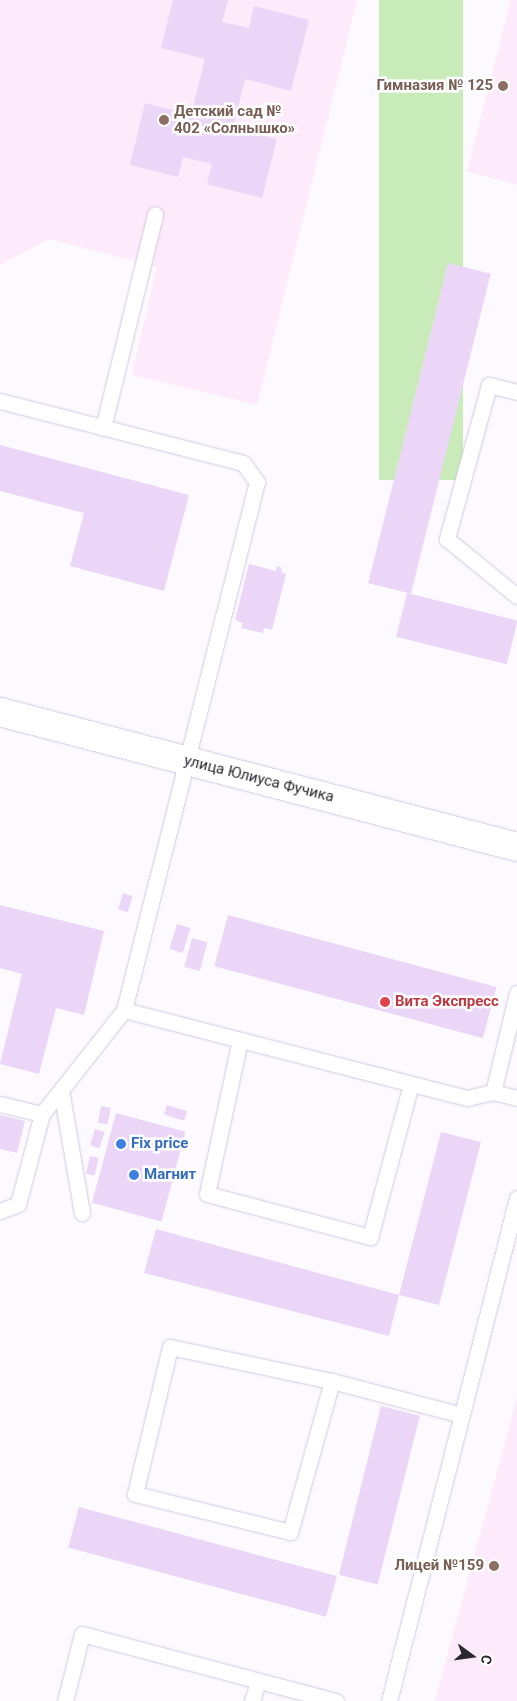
<!DOCTYPE html>
<html>
<head>
<meta charset="utf-8">
<style>
  body { margin:0 }
  #map { position:relative; width:517px; height:1701px; overflow:hidden; background:#fcfafe; font-family:Roboto,sans-serif }
  div>[style] { position:absolute }
  .education>* { inset:0; background:#fdeafb }
  .green>* { inset:0; background:#c8ebb9; transform-origin:0 0 }
  .building>* { inset:0; background:#ebd6f8; transform-origin:0 0 }
  .roads { filter:drop-shadow(0 0 1px #d3c9e0) drop-shadow(0 0 1px #d3c9e0) }
  .lane>* { height:15px; margin:-7.5px; padding:0 7.5px; transform-origin:7.5px; border-radius:7.5px; background:#fff }
  .secondary>* { height:28px; margin:-14px; padding:0 14px; transform-origin:14px; border-radius:14px; background:#fff }
  .dots>* { width:14px; height:14px; translate:-50% -50%; box-sizing:border-box; border:2px solid #fff; border-radius:50% }
  span { translate:-50% -50%; white-space:nowrap; text-align:center; line-height:1.15; -webkit-text-stroke:5px #fff; paint-order:stroke }
  .education-label { font-size:15px; color:#785e54; font-weight:700 }
  .right { translate:-100% -50%; text-align:right }
  .left { translate:0 -50%; text-align:left }
  .street-label { font-size:15px; color:#2c2831 }
  .health-label { font-size:15px; color:#be3a42; font-weight:700 }
  .shop-label { font-size:15px; color:#366cbe; font-weight:700 }
  .north { position:absolute; left:447px; top:1631px; width:50px; height:50px; -webkit-text-stroke:4px #fff; paint-order:stroke; rotate:104deg; font-size:14px; font-weight:700; line-height:20px; text-align:center; color:#2c2831 }
  .north::after { content:''; display:block; margin:auto; width:18px; height:22px; background:#2c2831; clip-path:polygon(50% 0,100% 100%,50% 72%,0 100%) }
</style>
</head>
<body>
<div id="map">
  <div class="education">
    <div style="clip-path:polygon(0 0,357px 0,257px 405px,132px 375px,157px 267px,49px 239px,0 265px)"></div>
    <div style="clip-path:polygon(511px 0,517px 0,517px 185px,467px 171px)"></div>
    <div style="clip-path:polygon(517px 1397px,517px 1701px,435px 1701px,508px 1432px)"></div>
  </div>
  <div class="green">
    <div style="left:379px;top:0;width:84px;height:480px"></div>
  </div>
  <div class="building">
    <div style="clip-path:polygon(173px 0,228px 0,222px 22px,249px 28px,254px 6px,309px 20px,291px 91px,245px 79px,233px 128px,277px 139px,262px 198px,207px 184px,212px 164px,183px 157px,178px 177px,130px 165px,145px 103px,191px 115px,205px 59px,161px 48px)"></div>
    <div style="left:448px;top:263px;width:44px;height:330px;rotate:14deg"></div>
    <div style="clip-path:polygon(0 445px,189px 495px,164px 591px,70px 566px,84px 513px,0 491px)"></div>
    <div style="clip-path:polygon(249px 564px,276px 571px,277px 566px,282px 568px,281px 572px,286px 574px,272px 630px,264px 628px,263px 633px,241px 628px,243px 623px,235px 620px)"></div>
    <div style="left:407px;top:593px;width:114px;height:45px;rotate:14deg"></div>
    <div style="left:123px;top:893px;width:10px;height:17px;rotate:17deg"></div>
    <div style="clip-path:polygon(0 905px,104px 931px,84px 1015px,56px 1008px,39px 1074px,0 1064px,22px 974px,0 968px)"></div>
    <div style="left:228px;top:915px;width:278px;height:53px;rotate:15deg"></div>
    <div style="left:177px;top:924px;width:14px;height:26px;rotate:17deg"></div>
    <div style="left:192px;top:938px;width:16px;height:30px;rotate:15deg"></div>
    <div style="left:167px;top:1105px;width:21px;height:10px;rotate:17deg"></div>
    <div style="left:101px;top:1106px;width:10px;height:17px;rotate:11deg"></div>
    <div style="left:116px;top:1113px;width:72px;height:93px;rotate:15deg"></div>
    <div style="clip-path:polygon(0 1115px,25px 1121px,17px 1153px,0 1149px)"></div>
    <div style="left:95px;top:1129px;width:10px;height:17px;rotate:17deg"></div>
    <div style="clip-path:polygon(441px 1132px,481px 1142px,439px 1305px,399px 1295px,389px 1336px,144px 1273px,156px 1229px,399px 1295px)"></div>
    <div style="left:90px;top:1156px;width:9px;height:18px;rotate:13deg"></div>
    <div style="left:381px;top:1406px;width:40px;height:174px;rotate:14deg"></div>
    <div style="left:79px;top:1507px;width:267px;height:42px;rotate:15deg"></div>
  </div>
  <div class="roads">
    <div class="lane">
      <div style="left:517px;top:392px;width:29px;rotate:-166deg"></div>
      <div style="left:489px;top:385px;width:160px;rotate:105.3deg"></div>
      <div style="left:447px;top:539px;width:90px;rotate:39.2deg"></div>
      <div style="left:0;top:401px;width:251px;rotate:14.3deg"></div>
      <div style="left:243px;top:463px;width:24px;rotate:54deg"></div>
      <div style="left:257px;top:482px;width:544px;rotate:104.14deg"></div>
      <div style="left:124px;top:1010px;width:354px;rotate:14.4deg"></div>
      <div style="left:467px;top:1098px;width:27px;rotate:-13deg"></div>
      <div style="left:103px;top:428px;width:220px;rotate:-76.3deg"></div>
      <div style="left:517px;top:993px;width:102px;rotate:103.6deg"></div>
      <div style="left:493px;top:1092px;width:25px;rotate:14deg"></div>
      <div style="left:240px;top:1040px;width:157px;rotate:102.1deg"></div>
      <div style="left:207px;top:1194px;width:169px;rotate:14.8deg"></div>
      <div style="left:370px;top:1237px;width:158px;rotate:-75deg"></div>
      <div style="left:61px;top:1090px;width:125px;rotate:80.3deg"></div>
      <div style="left:0;top:1104px;width:43px;rotate:13.4deg"></div>
      <div style="left:42px;top:1114px;width:132px;rotate:-51.7deg"></div>
      <div style="left:0;top:1211px;width:19px;rotate:-21deg"></div>
      <div style="left:18px;top:1204px;width:93px;rotate:-75.1deg"></div>
      <div style="left:332px;top:1381px;width:157px;rotate:105.5deg"></div>
      <div style="left:290px;top:1532px;width:160px;rotate:-166.2deg"></div>
      <div style="left:135px;top:1494px;width:151px;rotate:-76.6deg"></div>
      <div style="left:170px;top:1347px;width:166px;rotate:11.9deg"></div>
      <div style="left:332px;top:1381px;width:134px;rotate:14.7deg"></div>
      <div style="left:65px;top:1701px;width:69px;rotate:-75.8deg"></div>
      <div style="left:82px;top:1634px;width:263px;rotate:14.8deg"></div>
      <div style="left:252px;top:1701px;width:21px;rotate:-73deg"></div>
      <div style="left:389px;top:1701px;width:519px;rotate:-75.72deg"></div>
    </div>
    <div class="secondary">
      <div style="left:0;top:712px;width:534px;rotate:14.63deg"></div>
    </div>
  </div>
  <div class="dots">
    <div style="left:503px;top:86px;background:#8d6e63"></div>
    <div style="left:164px;top:120px;background:#8d6e63"></div>
    <div style="left:385px;top:1002px;background:#e0444e"></div>
    <div style="left:121px;top:1144px;background:#3f7fe0"></div>
    <div style="left:134px;top:1175px;background:#3f7fe0"></div>
    <div style="left:494px;top:1566px;background:#8d6e63"></div>
  </div>
  <div class="education-label">
    <span class="right" style="left:493px;top:86px">Гимназия № 125</span>
    <span class="left" style="left:174px;top:120px">Детский сад №<br>402 «Солнышко»</span>
    <span class="right" style="left:484px;top:1566px">Лицей №159</span>
  </div>
  <div class="street-label">
    <span style="left:259px;top:779px;rotate:14deg">улица Юлиуса Фучика</span>
  </div>
  <div class="health-label">
    <span class="left" style="left:395px;top:1002px">Вита Экспресс</span>
  </div>
  <div class="shop-label">
    <span class="left" style="left:131px;top:1144px">Fix price</span>
    <span class="left" style="left:144px;top:1175px">Магнит</span>
  </div>
  <div class="north">С</div>
</div>
</body>
</html>
